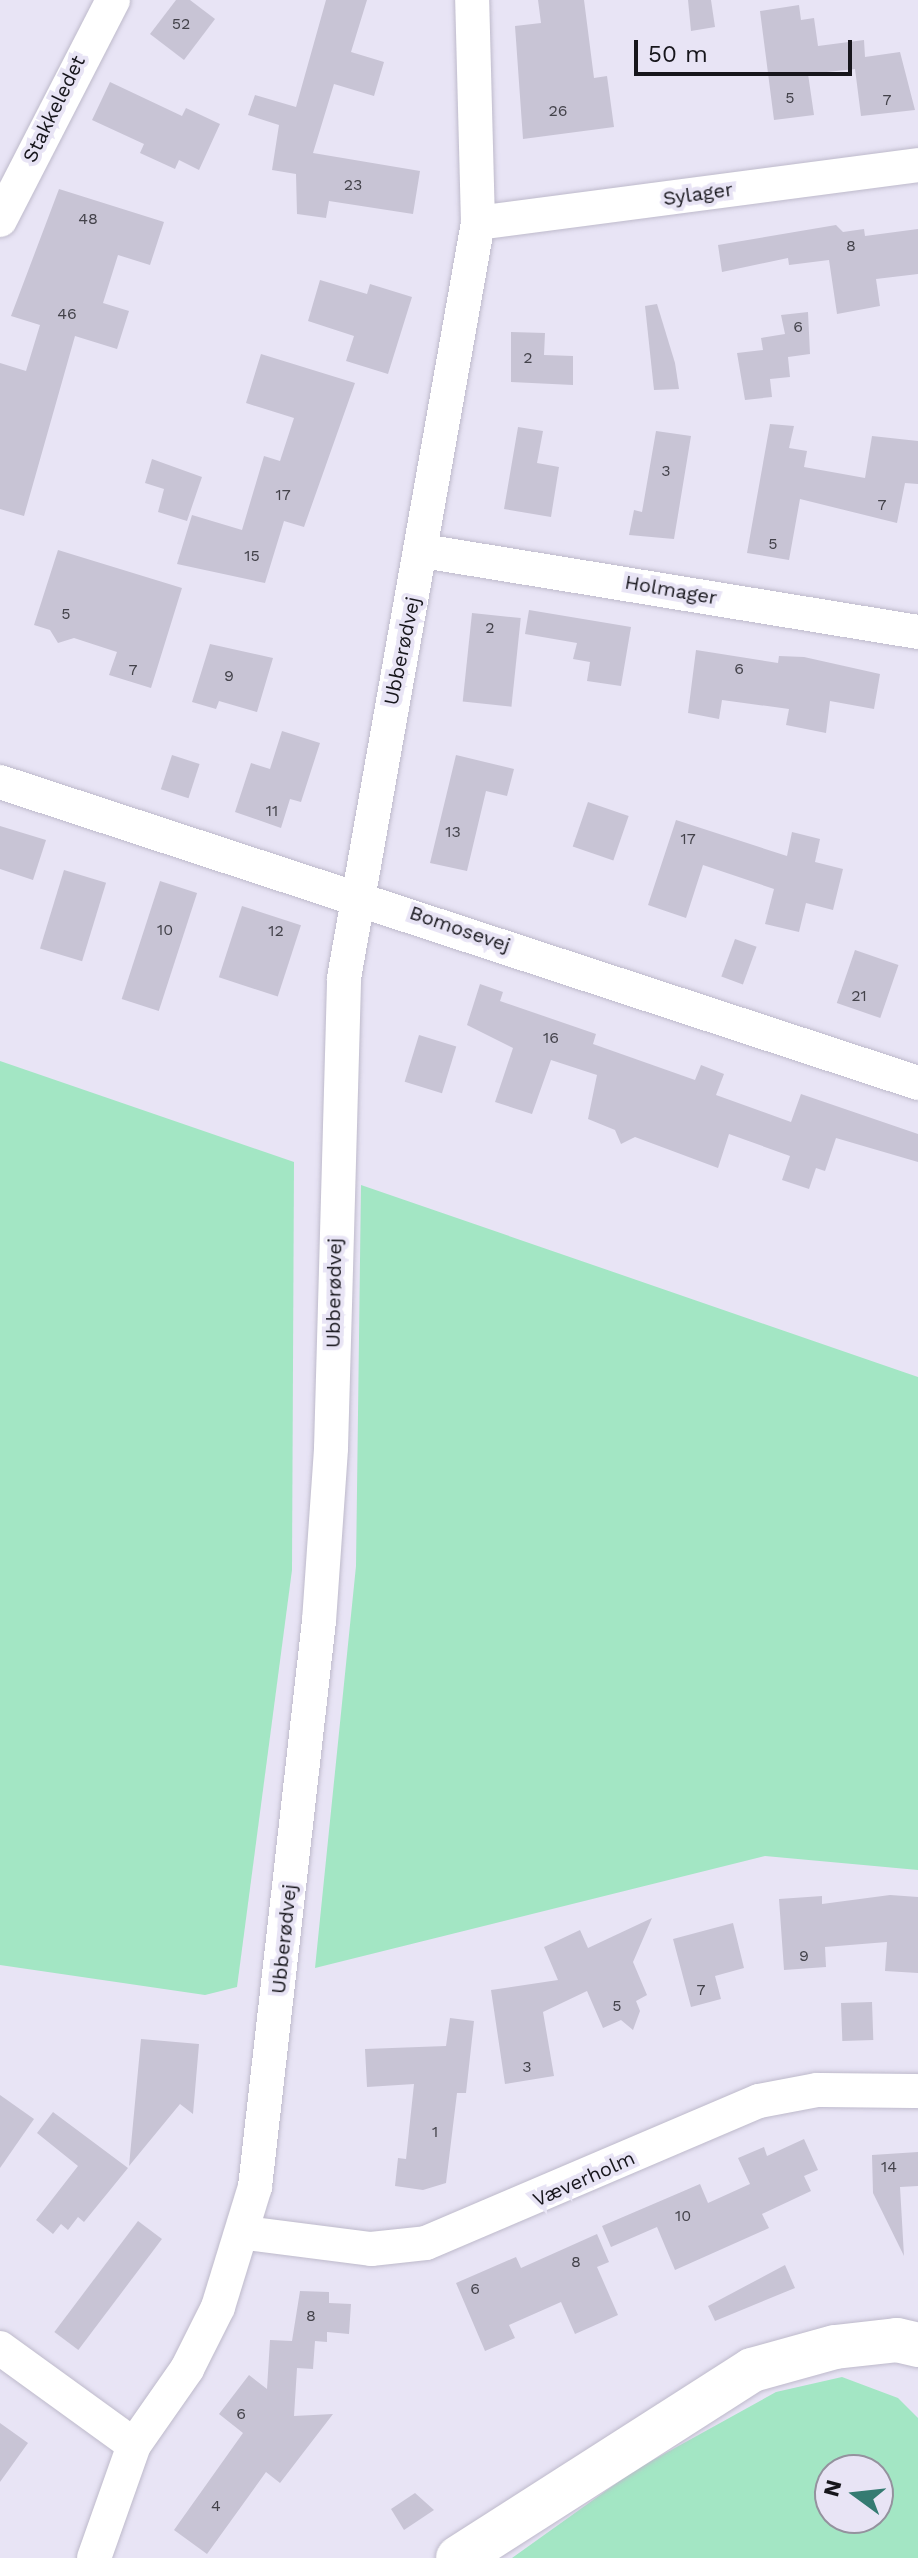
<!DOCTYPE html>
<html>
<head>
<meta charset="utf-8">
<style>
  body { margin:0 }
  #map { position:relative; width:918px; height:2558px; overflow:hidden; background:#e8e4f5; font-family:"Work Sans",sans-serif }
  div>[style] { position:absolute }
  .green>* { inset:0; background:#a3e6c4 }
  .building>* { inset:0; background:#c8c4d5; transform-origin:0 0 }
  .roads { filter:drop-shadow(0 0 2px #bebacb) drop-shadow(0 0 2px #bebacb) }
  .minor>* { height:34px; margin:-17px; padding:0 17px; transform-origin:17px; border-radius:17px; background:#fff }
  .highway>* { height:44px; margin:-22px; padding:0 22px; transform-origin:22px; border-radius:22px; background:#fff }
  span { translate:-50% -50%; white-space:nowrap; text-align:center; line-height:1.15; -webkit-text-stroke:8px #e8e4f5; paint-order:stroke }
  .number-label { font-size:16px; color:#43424a }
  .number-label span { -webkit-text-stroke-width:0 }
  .street-label { font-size:20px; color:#17161c }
  .north { position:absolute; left:814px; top:2454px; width:80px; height:80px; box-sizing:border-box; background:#e8e4f5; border:2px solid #94929e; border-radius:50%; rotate:285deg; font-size:22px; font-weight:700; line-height:32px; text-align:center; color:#17161c }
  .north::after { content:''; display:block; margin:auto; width:28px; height:36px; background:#357b72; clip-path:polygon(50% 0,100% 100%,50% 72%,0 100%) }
  .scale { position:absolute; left:634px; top:40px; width:218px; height:36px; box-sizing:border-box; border:4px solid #17161c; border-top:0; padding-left:10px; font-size:24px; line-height:28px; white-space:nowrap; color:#17161c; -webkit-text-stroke:6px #e8e4f5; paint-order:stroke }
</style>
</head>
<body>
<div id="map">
  <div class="green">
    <div style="clip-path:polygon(0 1061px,294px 1162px,292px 1570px,237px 1987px,205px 1995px,0 1965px)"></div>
    <div style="clip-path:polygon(361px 1185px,918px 1377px,918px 1870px,765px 1856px,315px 1968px,356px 1566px)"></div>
    <div style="clip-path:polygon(evenodd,842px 2377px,898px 2398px,918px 2418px,918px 2558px,512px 2558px,635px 2470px,776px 2392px,842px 2377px,830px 2470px,878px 2470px,878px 2518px,830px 2518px,830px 2470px)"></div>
  </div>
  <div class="building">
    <div style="clip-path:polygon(176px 0,190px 0,215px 19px,184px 60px,150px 34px)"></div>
    <div style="clip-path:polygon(326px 0,367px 0,351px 52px,384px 62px,374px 96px,334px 84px,313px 153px,420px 171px,413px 214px,329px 201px,326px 218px,297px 214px,296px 174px,272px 170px,279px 125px,248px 115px,255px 95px,296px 107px)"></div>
    <div style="clip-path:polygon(538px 0,584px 0,594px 78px,607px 76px,614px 127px,523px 139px,515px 26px,541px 23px)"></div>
    <div style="clip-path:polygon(688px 0,711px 0,715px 27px,691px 31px)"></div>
    <div style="clip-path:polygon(799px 5px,801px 20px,814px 18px,818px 46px,864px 40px,865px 57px,900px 52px,915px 110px,861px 116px,855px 69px,808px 74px,814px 115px,774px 120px,760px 11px)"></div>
    <div style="clip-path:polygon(110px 82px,182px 116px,186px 108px,220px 124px,199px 170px,179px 160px,175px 169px,140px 153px,144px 144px,92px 120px)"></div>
    <div style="clip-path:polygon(59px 189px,164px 222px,150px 265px,118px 255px,103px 303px,129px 311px,117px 349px,75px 336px,24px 516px,0 509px,0 363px,26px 371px,40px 325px,11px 316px)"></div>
    <div style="clip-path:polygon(836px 225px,843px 232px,864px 229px,865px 236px,918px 229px,918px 274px,876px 279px,880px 306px,837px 314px,829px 260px,789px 265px,788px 258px,722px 272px,718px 245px)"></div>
    <div style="clip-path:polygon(320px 280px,367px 294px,370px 284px,412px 297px,388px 374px,346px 361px,354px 336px,308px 321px)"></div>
    <div style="clip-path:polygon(657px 304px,675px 363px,679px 389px,654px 390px,645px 306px)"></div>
    <div style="clip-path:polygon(808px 312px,810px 354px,788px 357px,790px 377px,770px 379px,772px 397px,745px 400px,737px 353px,763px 350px,761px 338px,785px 334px,781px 315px)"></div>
    <div style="clip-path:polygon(511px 332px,545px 333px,544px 355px,573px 356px,573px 385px,511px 382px)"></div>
    <div style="clip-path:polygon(261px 354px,355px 383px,304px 527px,284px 521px,265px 583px,177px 564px,192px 515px,242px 530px,264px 456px,280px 461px,294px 418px,246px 403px)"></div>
    <div style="clip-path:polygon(770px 424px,794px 426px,789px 448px,807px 451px,804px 467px,865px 478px,872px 436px,918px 441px,918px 484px,905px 483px,897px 523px,800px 499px,789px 560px,747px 553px)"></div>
    <div style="clip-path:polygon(518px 427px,543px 431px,537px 463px,559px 467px,551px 517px,504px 509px)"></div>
    <div style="clip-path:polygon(656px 431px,691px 436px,674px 539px,629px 535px,634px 510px,642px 512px)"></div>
    <div style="clip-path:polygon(152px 459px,202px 477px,187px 521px,158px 512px,164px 489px,145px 483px)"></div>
    <div style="clip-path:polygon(58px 550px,182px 588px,151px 688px,109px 675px,117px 652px,74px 638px,58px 643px,50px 630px,34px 625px)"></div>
    <div style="clip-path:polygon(529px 610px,631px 627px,621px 686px,587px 681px,590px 662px,573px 659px,577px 643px,525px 634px)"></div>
    <div style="left:472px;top:613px;width:49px;height:89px;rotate:6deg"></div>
    <div style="clip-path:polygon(210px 644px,273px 658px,257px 712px,219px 701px,216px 709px,192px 702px)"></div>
    <div style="clip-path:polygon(696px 650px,778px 663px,779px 656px,804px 657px,880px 674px,874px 709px,830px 701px,826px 733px,786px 725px,789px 709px,722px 700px,719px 719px,688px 713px)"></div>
    <div style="clip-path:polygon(282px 731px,320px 743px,301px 802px,290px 799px,281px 828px,235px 812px,251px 763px,270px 769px)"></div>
    <div style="left:172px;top:755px;width:29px;height:36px;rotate:18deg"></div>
    <div style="clip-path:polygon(456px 755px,514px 769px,507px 796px,486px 791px,467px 871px,430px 863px)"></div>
    <div style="left:588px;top:802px;width:43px;height:47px;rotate:19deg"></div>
    <div style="clip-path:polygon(676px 820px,787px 856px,792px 832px,820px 839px,815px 862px,843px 869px,833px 910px,806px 903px,799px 932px,765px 924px,774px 889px,703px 865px,686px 918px,648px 905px)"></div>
    <div style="clip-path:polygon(0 826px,46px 840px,33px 880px,0 869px)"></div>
    <div style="left:64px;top:870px;width:44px;height:82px;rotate:17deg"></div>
    <div style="left:160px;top:881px;width:39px;height:124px;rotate:18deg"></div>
    <div style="left:242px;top:906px;width:62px;height:75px;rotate:18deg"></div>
    <div style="left:735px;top:939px;width:23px;height:40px;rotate:20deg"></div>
    <div style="left:855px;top:950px;width:46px;height:56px;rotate:19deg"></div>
    <div style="clip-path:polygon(480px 984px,503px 992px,500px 1001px,596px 1034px,593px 1044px,695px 1080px,701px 1065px,724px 1074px,716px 1095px,791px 1122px,801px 1094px,918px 1134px,918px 1162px,836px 1138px,825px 1171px,816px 1168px,809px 1189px,782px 1180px,790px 1156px,729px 1134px,718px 1168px,635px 1137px,621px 1144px,615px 1130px,588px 1119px,597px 1075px,551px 1060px,532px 1114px,495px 1102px,513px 1048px,467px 1025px)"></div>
    <div style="left:419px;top:1035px;width:39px;height:49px;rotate:17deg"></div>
    <div style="clip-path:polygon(890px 1895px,918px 1897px,918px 1973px,885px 1971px,887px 1942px,825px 1947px,826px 1967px,784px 1970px,779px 1899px,822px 1896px,822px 1904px)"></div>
    <div style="clip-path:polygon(652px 1918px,633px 1962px,647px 1995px,636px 2001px,640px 2011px,633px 2030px,621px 2020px,603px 2028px,587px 1991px,543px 2012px,554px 2076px,505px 2084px,491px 1990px,558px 1980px,544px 1947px,580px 1930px,588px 1948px)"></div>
    <div style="clip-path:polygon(733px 1923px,744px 1968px,715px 1976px,721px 1999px,691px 2007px,673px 1939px)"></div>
    <div style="left:872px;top:2002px;width:38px;height:31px;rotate:88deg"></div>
    <div style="clip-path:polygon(450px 2018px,474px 2021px,466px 2093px,457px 2093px,446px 2183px,423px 2190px,395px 2186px,398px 2158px,406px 2159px,414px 2084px,367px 2087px,365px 2049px,446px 2046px)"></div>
    <div style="clip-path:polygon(141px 2039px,199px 2044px,193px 2114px,180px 2104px,129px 2166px)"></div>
    <div style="clip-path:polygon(0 2095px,34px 2119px,0 2168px)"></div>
    <div style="clip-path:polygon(53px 2112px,128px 2168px,84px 2222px,78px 2217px,68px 2230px,61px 2224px,53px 2234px,36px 2220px,78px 2166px,37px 2133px)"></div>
    <div style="clip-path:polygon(804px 2139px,818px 2170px,804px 2176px,811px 2191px,762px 2214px,769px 2228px,675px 2270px,657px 2227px,611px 2247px,602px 2226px,700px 2184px,708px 2203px,750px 2184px,738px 2158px,764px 2147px,767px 2156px)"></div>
    <div style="clip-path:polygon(918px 2152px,918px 2186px,900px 2187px,904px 2256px,873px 2193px,872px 2155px)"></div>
    <div style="left:138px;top:2221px;width:30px;height:139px;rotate:37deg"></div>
    <div style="clip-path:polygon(597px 2234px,609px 2262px,597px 2267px,618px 2315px,575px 2334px,561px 2302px,509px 2325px,515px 2338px,485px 2351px,456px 2283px,516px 2257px,521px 2268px)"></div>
    <div style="clip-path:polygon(785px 2265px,795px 2288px,715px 2321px,708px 2306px)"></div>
    <div style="clip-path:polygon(300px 2291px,329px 2292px,329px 2303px,351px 2304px,349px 2334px,327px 2332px,327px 2342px,315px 2341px,313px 2369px,297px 2368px,294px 2416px,333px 2414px,280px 2483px,266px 2472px,207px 2554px,174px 2530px,243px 2433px,219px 2414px,249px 2375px,267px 2389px,270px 2340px,292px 2341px)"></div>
    <div style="clip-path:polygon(0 2423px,28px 2443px,0 2482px)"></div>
    <div style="clip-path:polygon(415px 2493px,434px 2510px,404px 2530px,391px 2509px)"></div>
  </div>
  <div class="roads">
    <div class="minor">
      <div style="left:0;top:220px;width:247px;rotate:-62.8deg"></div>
      <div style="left:478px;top:223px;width:444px;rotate:-7.5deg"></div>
      <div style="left:423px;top:551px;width:502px;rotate:9.29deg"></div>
      <div style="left:0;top:782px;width:966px;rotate:18.15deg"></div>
      <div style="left:246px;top:2233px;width:126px;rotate:7.3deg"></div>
      <div style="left:371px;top:2249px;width:55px;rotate:-6.2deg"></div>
      <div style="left:426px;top:2243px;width:362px;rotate:-23.1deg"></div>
      <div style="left:759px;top:2101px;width:59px;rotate:-10.7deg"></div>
      <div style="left:817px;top:2090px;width:101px;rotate:0.6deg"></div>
      <div style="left:0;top:2348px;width:165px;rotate:35.9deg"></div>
      <div style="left:94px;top:2558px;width:120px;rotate:-70.5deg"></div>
      <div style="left:134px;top:2445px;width:93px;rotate:-55.1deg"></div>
      <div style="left:187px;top:2369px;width:69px;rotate:-63.4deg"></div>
      <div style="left:218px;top:2307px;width:126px;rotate:-72.9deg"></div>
      <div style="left:255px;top:2187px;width:570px;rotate:-83.55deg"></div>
      <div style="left:319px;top:1621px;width:173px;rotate:-86deg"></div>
      <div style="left:331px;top:1448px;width:470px;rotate:-88.4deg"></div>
      <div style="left:344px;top:978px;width:767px;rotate:-79.94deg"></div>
      <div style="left:478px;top:223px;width:223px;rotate:-91.5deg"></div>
    </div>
    <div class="highway">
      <div style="left:458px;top:2558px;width:349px;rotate:-32.6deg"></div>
      <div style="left:752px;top:2370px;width:86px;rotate:-15.5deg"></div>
      <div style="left:835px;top:2347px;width:62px;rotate:-6.4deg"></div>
      <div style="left:897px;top:2340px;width:22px;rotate:13deg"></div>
    </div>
  </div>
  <div class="number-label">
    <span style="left:181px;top:24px">52</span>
    <span style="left:790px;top:98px">5</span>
    <span style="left:887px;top:100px">7</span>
    <span style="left:558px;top:111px">26</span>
    <span style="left:353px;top:185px">23</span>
    <span style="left:88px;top:219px">48</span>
    <span style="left:851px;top:246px">8</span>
    <span style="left:67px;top:314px">46</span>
    <span style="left:798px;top:327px">6</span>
    <span style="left:528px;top:358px">2</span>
    <span style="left:666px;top:471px">3</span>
    <span style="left:283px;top:495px">17</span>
    <span style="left:882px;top:505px">7</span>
    <span style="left:773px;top:544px">5</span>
    <span style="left:252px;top:556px">15</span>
    <span style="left:66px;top:614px">5</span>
    <span style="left:490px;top:628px">2</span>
    <span style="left:739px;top:669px">6</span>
    <span style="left:133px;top:670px">7</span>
    <span style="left:229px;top:676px">9</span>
    <span style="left:272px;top:811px">11</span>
    <span style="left:453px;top:832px">13</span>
    <span style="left:688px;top:839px">17</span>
    <span style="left:165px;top:930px">10</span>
    <span style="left:276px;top:931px">12</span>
    <span style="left:859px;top:996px">21</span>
    <span style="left:551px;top:1038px">16</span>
    <span style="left:804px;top:1956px">9</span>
    <span style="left:701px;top:1990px">7</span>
    <span style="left:617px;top:2006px">5</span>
    <span style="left:527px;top:2067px">3</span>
    <span style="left:435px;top:2132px">1</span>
    <span style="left:889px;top:2167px">14</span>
    <span style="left:683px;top:2216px">10</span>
    <span style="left:576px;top:2262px">8</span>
    <span style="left:475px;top:2289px">6</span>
    <span style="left:311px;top:2316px">8</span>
    <span style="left:241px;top:2414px">6</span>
    <span style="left:216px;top:2506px">4</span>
  </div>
  <div class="street-label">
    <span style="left:54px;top:109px;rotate:-64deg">Stakkeledet</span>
    <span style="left:698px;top:194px;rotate:-8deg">Sylager</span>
    <span style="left:671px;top:590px;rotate:10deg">Holmager</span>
    <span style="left:402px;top:651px;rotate:-78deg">Ubberødvej</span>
    <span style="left:460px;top:929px;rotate:19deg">Bomosevej</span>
    <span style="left:334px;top:1293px;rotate:-89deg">Ubberødvej</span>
    <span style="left:284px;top:1939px;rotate:-84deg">Ubberødvej</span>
    <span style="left:584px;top:2179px;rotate:-24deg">Væverholm</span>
  </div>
  <div class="north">N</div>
  <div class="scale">50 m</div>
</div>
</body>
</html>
